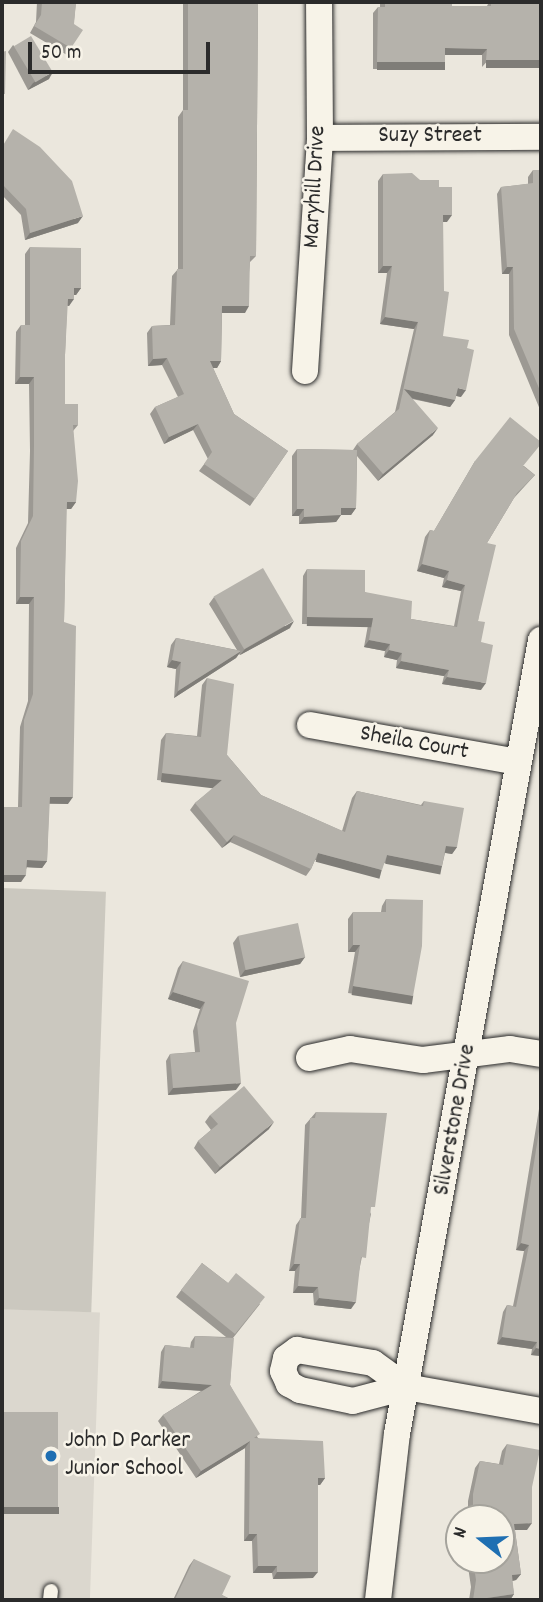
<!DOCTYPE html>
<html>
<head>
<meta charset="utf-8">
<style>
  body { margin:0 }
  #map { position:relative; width:543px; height:1602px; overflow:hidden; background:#ebe7dd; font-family:Dekko,sans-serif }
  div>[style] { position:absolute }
  .built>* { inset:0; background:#dbd7ce; transform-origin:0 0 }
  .green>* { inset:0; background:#cbc8bf; transform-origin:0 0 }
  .roads { filter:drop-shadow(0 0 2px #2b2b2b) drop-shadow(0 0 2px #2b2b2b) }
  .service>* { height:14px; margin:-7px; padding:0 7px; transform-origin:7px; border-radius:7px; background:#f7f3e8 }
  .minor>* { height:26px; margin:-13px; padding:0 13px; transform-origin:13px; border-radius:13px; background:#f7f3e8 }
  .wall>* { inset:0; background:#9c9993 }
  .shaded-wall>* { inset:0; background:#7f7d78; transform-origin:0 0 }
  .building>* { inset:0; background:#b5b2ab; transform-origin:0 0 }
  .dots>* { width:19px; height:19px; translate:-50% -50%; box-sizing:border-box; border:4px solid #f7f3e8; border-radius:50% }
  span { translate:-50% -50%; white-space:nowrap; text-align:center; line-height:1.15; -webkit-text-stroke:5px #f7f3e8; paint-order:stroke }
  .street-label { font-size:24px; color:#2b2b2b }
  .poi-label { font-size:24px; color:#2b2b2b }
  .left { translate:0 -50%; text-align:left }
  .frame { position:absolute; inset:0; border:4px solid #2b2b2b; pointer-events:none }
  .north { position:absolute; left:445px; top:1504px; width:70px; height:70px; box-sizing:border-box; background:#f7f3e8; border:2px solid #a5a39c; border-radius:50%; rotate:288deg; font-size:19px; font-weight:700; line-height:28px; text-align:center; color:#2b2b2b }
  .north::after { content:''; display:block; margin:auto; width:24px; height:32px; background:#1f6fb2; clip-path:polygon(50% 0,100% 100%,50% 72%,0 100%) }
  .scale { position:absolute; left:28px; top:42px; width:182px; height:32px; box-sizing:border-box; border:4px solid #2b2b2b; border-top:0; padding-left:9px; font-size:21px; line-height:24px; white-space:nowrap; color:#2b2b2b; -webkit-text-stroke:5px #f7f3e8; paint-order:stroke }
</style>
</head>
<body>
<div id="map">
  <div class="built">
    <div style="left:2px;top:1309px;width:98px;height:291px;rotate:2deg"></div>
  </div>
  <div class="green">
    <div style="left:2px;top:888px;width:104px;height:421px;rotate:2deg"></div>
  </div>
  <div class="roads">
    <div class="service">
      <div style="left:50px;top:1600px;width:9px;rotate:-84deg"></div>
    </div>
    <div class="minor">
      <div style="left:320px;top:138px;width:221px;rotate:-0.3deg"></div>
      <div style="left:305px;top:371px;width:233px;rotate:-86.3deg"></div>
      <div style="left:320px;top:138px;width:136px;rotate:-90.4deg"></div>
      <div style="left:310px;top:725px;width:211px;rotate:10.1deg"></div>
      <div style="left:309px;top:1058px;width:42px;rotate:-12.4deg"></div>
      <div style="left:350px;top:1049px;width:74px;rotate:8.6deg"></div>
      <div style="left:423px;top:1060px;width:88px;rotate:-7.2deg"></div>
      <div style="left:510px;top:1049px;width:31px;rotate:9deg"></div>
      <div style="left:297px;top:1350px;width:77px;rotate:9.7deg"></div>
      <div style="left:373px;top:1363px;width:41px;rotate:36deg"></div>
      <div style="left:406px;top:1387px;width:55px;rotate:165.2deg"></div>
      <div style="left:353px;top:1401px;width:54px;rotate:-168.3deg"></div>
      <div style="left:300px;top:1390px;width:13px;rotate:-151deg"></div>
      <div style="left:289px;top:1384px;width:14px;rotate:-115deg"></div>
      <div style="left:283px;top:1371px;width:13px;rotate:-77deg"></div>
      <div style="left:286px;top:1358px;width:14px;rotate:-36deg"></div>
      <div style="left:406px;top:1387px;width:137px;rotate:10.1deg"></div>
      <div style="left:378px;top:1600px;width:167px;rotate:-83.5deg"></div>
      <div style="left:397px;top:1434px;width:807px;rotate:-79.72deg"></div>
    </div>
  </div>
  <div class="wall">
    <div style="clip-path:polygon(37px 2px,76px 2px,71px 48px,67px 55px,30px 33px,36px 22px)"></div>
    <div style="clip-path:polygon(183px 2px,258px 2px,256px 256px,250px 262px,245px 313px,222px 313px,221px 361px,217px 368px,213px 368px,234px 414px,288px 451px,250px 506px,199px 471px,208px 459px,193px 430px,164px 444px,150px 414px,155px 407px,178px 397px,162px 365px,148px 366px,147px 333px,152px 326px,170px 325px,172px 276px,178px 269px,178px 117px,183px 110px)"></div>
    <div style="clip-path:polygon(380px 2px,452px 2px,452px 6px,487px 6px,489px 2px,541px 2px,482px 67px,482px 55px,445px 55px,445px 62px,441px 69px,373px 69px,373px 13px,378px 7px,380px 7px)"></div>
    <div style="clip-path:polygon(13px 45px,49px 79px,28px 90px,8px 52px)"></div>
    <div style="clip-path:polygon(2px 146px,78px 223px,25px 240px,21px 215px,2px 195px)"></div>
    <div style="clip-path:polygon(533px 170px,541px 170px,541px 412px,509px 335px,509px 274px,502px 274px,497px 194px,501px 187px,528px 184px,528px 177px)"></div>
    <div style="clip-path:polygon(383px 174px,420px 180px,439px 187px,447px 222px,443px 222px,443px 336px,461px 397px,456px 396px,455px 400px,450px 407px,412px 399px,433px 435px,378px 481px,357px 456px,356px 508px,351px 515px,341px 515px,336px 522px,299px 524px,299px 516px,292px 516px,292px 456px,297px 449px,353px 450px,357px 444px,395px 412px,414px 329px,380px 324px,387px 273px,378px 273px,378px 181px)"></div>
    <div style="clip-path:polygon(30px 247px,81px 288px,76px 295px,74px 295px,69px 306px,67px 305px,65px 355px,65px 404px,78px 425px,73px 431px,76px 502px,71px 509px,66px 509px,64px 622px,68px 804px,49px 804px,47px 861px,42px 868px,27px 867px,21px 882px,18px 807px,20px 727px,28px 701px,29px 604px,16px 604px,16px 548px,28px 523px,30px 451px,29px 384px,15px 384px,16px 332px,21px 325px,25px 325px,25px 254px)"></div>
    <div style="clip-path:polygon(475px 461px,524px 466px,535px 475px,514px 498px,487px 543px,478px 621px,481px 642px,481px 690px,442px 684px,444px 676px,396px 668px,397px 660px,384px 657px,385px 651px,364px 647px,368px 625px,302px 624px,303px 576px,307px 569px,365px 592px,411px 619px,454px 626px,461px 591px,442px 587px,444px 578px,417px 571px,425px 537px,430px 530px,434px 531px)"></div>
    <div style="clip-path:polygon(214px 597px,290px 628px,240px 655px,239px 654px,236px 658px,174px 698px,176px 669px,167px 667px,171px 645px,176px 638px,237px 650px,209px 604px)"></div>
    <div style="clip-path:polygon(207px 678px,227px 755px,261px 795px,342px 831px,352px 798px,357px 791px,421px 805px,424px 801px,457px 847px,452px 854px,445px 853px,442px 866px,438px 873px,384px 863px,377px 877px,315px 860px,311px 869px,306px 876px,230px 842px,222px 848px,190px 810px,195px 803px,215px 787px,157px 780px,161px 740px,166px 733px,197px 736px,202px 685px)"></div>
    <div style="clip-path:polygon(386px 899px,409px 1003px,348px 993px,355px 952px,348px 952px,348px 919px,353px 912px,381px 912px,382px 906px)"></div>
    <div style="clip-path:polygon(238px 936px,305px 957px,300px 964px,240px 977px,233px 943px)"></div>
    <div style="clip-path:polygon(183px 961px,236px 1023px,236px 1090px,168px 1095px,166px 1061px,170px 1054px,195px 1052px,193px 1031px,200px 1009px,168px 999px,178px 968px)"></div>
    <div style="clip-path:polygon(541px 1106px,541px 1356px,531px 1355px,532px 1349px,497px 1344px,503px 1312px,507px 1305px,513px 1306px,524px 1251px,516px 1250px,539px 1109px)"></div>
    <div style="clip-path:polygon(316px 1112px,371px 1214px,351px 1309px,314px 1305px,313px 1293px,293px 1293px,295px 1271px,289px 1271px,296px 1225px,301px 1218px,305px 1125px)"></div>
    <div style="clip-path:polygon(210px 1115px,269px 1129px,215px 1174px,194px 1148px,198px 1141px,211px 1130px,205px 1122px)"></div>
    <div style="clip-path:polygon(202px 1263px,228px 1283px,260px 1304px,233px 1338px,230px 1385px,258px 1438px,325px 1478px,320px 1485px,318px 1485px,313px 1578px,273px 1579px,272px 1573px,253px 1573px,252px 1541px,244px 1541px,245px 1448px,196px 1478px,158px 1421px,163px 1415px,201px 1391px,158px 1388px,161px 1352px,165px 1345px,190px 1348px,191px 1342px,195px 1336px,226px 1337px,176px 1297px)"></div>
    <div style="clip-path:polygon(507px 1444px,532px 1487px,527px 1530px,515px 1530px,521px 1574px,516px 1580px,512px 1581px,514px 1594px,510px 1600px,469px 1600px,471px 1587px,467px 1560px,501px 1560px,501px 1518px,468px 1518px,468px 1501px,475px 1468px,480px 1461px,499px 1464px,502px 1451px)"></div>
    <div style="clip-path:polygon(194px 1559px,222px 1595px,232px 1600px,173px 1600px,189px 1566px)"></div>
  </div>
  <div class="shaded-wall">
    <div style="clip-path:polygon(445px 48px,487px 49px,482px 55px,441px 55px)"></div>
    <div style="left:486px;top:60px;width:55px;height:8px"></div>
    <div style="left:377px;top:62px;width:68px;height:8px"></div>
    <div style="clip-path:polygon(53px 72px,49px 79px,28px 90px,33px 83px)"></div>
    <div style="clip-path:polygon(443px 215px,452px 215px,447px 222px,438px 222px)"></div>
    <div style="clip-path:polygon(83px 216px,78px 223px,25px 240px,30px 233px)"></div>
    <div style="clip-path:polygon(383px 266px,392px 266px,387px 273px,378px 273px)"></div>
    <div style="clip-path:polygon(507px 267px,513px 267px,509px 274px,502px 274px)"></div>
    <div style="clip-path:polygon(74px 288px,81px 288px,76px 295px,69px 295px)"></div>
    <div style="clip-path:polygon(68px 299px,74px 299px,69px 306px,63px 305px)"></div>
    <div style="clip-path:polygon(222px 306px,249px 306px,245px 313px,217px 313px)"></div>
    <div style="clip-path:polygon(385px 317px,418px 322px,414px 329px,380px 324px)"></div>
    <div style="clip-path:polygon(167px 358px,162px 365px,148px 366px,153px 359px)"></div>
    <div style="clip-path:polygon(210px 361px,221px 361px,217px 368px,205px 368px)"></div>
    <div style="clip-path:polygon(20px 377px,34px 377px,29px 384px,15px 384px)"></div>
    <div style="clip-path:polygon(458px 388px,466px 390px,461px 397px,453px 395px)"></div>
    <div style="clip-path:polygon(404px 389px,455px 400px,450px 407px,402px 396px)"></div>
    <div style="clip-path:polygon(198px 424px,193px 430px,164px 444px,169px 437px)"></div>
    <div style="clip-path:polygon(438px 428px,433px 435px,378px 481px,383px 474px)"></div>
    <div style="clip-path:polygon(67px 502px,76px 502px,71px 509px,62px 509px)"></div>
    <div style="clip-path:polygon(341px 508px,356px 508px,351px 515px,341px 515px,336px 522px,299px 524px,304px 517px)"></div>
    <div style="clip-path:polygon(297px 509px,304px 509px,299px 516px,292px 516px)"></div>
    <div style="clip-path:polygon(422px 564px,449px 571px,444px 578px,417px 571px)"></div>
    <div style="clip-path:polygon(447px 580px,465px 585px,461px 591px,442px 587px)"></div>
    <div style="clip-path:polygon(20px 597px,34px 597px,29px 604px,16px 604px)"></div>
    <div style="left:307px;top:617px;width:66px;height:9px;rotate:1deg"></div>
    <div style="clip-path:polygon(294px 621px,290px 628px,240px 655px,245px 649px)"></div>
    <div style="clip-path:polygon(369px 640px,390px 644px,385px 651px,364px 647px)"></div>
    <div style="clip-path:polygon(389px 650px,402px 653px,397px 660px,384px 657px)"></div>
    <div style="clip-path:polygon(241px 651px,236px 658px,174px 698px,178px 691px)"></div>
    <div style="clip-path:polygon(172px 660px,181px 662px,176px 669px,167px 667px)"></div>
    <div style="clip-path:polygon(401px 661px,449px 670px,444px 676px,396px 668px)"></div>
    <div style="clip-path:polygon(447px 677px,486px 683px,481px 690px,442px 684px)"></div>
    <div style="left:162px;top:773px;width:60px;height:9px;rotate:7deg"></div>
    <div style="clip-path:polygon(50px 797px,73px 797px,68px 804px,45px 803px)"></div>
    <div style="clip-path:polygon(234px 835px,230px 842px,222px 848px,227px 842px)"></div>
    <div style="clip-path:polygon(446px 846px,457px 847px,452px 854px,441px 852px)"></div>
    <div style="left:318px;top:853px;width:66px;height:9px;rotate:15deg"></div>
    <div style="left:387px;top:855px;width:56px;height:9px;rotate:11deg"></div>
    <div style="clip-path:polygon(27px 860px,47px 861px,42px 868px,22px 867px)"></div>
    <div style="clip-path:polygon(2px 875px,26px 875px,21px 882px,2px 882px)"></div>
    <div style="clip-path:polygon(353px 945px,360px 945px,355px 952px,348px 952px)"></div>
    <div style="clip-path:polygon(305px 957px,300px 964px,240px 977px,245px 970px)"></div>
    <div style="left:353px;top:986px;width:61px;height:9px;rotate:9deg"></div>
    <div style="clip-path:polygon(173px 992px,205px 1002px,200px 1009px,168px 999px)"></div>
    <div style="clip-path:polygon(241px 1083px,236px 1090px,168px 1095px,173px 1088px)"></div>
    <div style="clip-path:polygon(274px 1122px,269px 1129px,215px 1174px,220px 1167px)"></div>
    <div style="clip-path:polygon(521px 1243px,529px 1245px,524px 1251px,516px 1250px)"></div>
    <div style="clip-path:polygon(294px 1264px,300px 1264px,295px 1271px,289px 1271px)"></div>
    <div style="clip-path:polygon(298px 1286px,318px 1287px,313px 1293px,293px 1293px)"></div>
    <div style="clip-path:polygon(319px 1298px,356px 1302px,351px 1309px,314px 1305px)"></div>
    <div style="clip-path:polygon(502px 1337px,537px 1342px,532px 1349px,497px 1344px)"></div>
    <div style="clip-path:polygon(536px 1348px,541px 1349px,541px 1356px,531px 1355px)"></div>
    <div style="clip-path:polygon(162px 1381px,212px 1385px,207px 1391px,158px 1388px)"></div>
    <div style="clip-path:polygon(250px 1441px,245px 1448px,196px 1478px,201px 1471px)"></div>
    <div style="clip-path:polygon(318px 1478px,325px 1478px,320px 1485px,313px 1485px)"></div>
    <div style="left:2px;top:1507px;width:57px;height:7px"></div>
    <div style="clip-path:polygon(532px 1523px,527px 1530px,509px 1530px,514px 1524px)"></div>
    <div style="clip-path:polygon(249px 1534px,257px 1534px,252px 1541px,244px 1541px)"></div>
    <div style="clip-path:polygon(258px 1566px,277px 1566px,272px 1573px,253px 1573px)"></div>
    <div style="clip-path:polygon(277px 1572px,318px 1572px,313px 1578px,273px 1579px)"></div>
    <div style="clip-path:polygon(521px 1574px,516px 1580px,507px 1582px,512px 1575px)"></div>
    <div style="clip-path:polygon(514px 1594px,510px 1600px,475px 1600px)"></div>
  </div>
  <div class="building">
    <div style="clip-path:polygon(42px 2px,76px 2px,74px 24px,83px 30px,71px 48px,34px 26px,41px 15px)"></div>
    <div style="clip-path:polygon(188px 2px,258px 2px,256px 256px,250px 256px,249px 306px,222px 306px,221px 361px,210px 361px,234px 414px,288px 451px,255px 499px,204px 464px,212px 452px,198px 424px,169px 437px,155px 407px,184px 394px,167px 358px,153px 359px,152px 326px,175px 325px,177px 269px,183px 269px,183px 110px,188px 110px)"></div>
    <div style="clip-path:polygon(385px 2px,452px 2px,452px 6px,491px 6px,491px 2px,541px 2px,541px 60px,486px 60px,487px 49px,445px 48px,445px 62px,377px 62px,378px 7px,385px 7px)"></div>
    <div style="left:31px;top:36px;width:42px;height:20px;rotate:59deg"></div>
    <div style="clip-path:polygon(6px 51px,5px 94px,2px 94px,2px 52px)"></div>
    <div style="clip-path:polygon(13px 129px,40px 147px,72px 181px,83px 216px,30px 233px,26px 209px,2px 184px,2px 147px)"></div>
    <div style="clip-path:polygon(533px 170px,541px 170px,541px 393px,514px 329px,513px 267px,507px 267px,501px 187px,533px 183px)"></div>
    <div style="clip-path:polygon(412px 173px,420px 180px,439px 180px,439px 187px,452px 187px,452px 215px,443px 215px,444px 291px,449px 292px,443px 336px,469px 340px,467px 348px,474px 350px,466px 390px,458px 388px,455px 400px,404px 389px,438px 428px,383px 474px,357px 444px,399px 409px,418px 322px,385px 317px,392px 266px,383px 266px,383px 174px)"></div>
    <div style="clip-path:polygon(30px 247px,81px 248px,81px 288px,74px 288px,74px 299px,68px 299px,65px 355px,65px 404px,78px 404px,78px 425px,73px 425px,78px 481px,76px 502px,67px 502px,64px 622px,76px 626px,73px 797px,50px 797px,47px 861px,27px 860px,26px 875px,2px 875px,2px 807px,22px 807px,24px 720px,33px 694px,34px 597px,20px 597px,21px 541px,33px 516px,34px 444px,34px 377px,20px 377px,21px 325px,30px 325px)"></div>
    <div style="clip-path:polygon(510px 417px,541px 442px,541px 444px,523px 466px,535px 475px,517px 493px,487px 543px,496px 545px,478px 621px,485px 622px,481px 642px,493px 645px,486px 683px,447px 677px,449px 670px,401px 661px,402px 653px,389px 650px,390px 644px,369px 640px,373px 618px,307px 617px,307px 569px,365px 570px,365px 592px,412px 601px,411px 619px,457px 627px,465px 585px,447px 580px,449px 571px,422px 564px,430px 530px,434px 531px,475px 461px)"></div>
    <div style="clip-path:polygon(297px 449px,357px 450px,356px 508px,341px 508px,341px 515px,304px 517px,304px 509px,297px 509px)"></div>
    <div style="left:263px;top:568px;width:61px;height:57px;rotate:60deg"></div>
    <div style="clip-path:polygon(176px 638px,241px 651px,178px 691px,181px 662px,172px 660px)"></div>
    <div style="clip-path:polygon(207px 678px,234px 684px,227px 755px,261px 795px,345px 832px,357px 791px,423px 806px,424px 801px,464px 808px,457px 847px,446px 846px,442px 866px,387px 855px,382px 870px,318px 853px,311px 869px,234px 835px,227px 842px,195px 803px,222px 780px,162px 773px,166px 733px,201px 737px)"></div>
    <div style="clip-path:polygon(386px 899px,423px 900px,422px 946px,413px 996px,353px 986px,360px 945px,353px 945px,353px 912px,386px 912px)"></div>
    <div style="left:298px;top:923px;width:35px;height:61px;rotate:78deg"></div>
    <div style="clip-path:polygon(183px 961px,249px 981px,236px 1023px,241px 1083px,173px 1088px,170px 1054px,200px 1052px,197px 1024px,205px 1002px,173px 992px)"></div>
    <div style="clip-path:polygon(244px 1086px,274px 1122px,220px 1167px,198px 1141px,218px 1124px,210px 1115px)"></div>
    <div style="clip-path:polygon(316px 1112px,387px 1113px,375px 1207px,371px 1207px,366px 1258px,361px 1257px,356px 1302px,319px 1298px,318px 1287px,298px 1286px,300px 1264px,294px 1264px,300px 1218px,306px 1218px,310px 1118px,315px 1118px)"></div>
    <div style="clip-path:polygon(541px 1119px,541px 1349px,536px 1348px,537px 1342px,502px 1337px,507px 1305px,516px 1307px,529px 1245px,521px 1243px)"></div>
    <div style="clip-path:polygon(202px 1263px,228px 1283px,236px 1273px,265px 1297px,235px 1334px,181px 1290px)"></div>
    <div style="clip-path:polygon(195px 1336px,234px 1338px,230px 1385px,260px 1434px,254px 1438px,323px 1441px,325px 1478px,318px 1478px,318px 1572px,277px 1572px,277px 1566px,258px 1566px,257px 1534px,249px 1534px,250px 1441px,201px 1471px,163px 1415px,212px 1385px,162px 1381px,165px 1345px,194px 1348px)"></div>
    <div style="left:2px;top:1412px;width:56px;height:95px"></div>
    <div style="clip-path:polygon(507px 1444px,540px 1450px,532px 1487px,532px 1523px,514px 1524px,521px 1574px,512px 1575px,514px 1594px,473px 1600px,476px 1580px,473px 1560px,501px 1560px,501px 1518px,473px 1518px,473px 1494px,480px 1461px,503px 1465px)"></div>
    <div style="clip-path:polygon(194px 1559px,231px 1576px,222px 1595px,232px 1600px,178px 1600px,175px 1599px)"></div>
  </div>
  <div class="dots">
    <div style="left:51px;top:1456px;background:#1f6fb2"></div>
  </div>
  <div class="street-label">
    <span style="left:430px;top:137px">Suzy Street</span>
    <span style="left:316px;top:187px;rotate:-87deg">Maryhill Drive</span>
    <span style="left:414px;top:744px;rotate:10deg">Sheila Court</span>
    <span style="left:456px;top:1120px;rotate:-80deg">Silverstone Drive</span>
  </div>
  <div class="poi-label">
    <span class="left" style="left:65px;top:1456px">John D Parker<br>Junior School</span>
  </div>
  <div class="frame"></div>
  <div class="north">N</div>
  <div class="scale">50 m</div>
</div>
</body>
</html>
